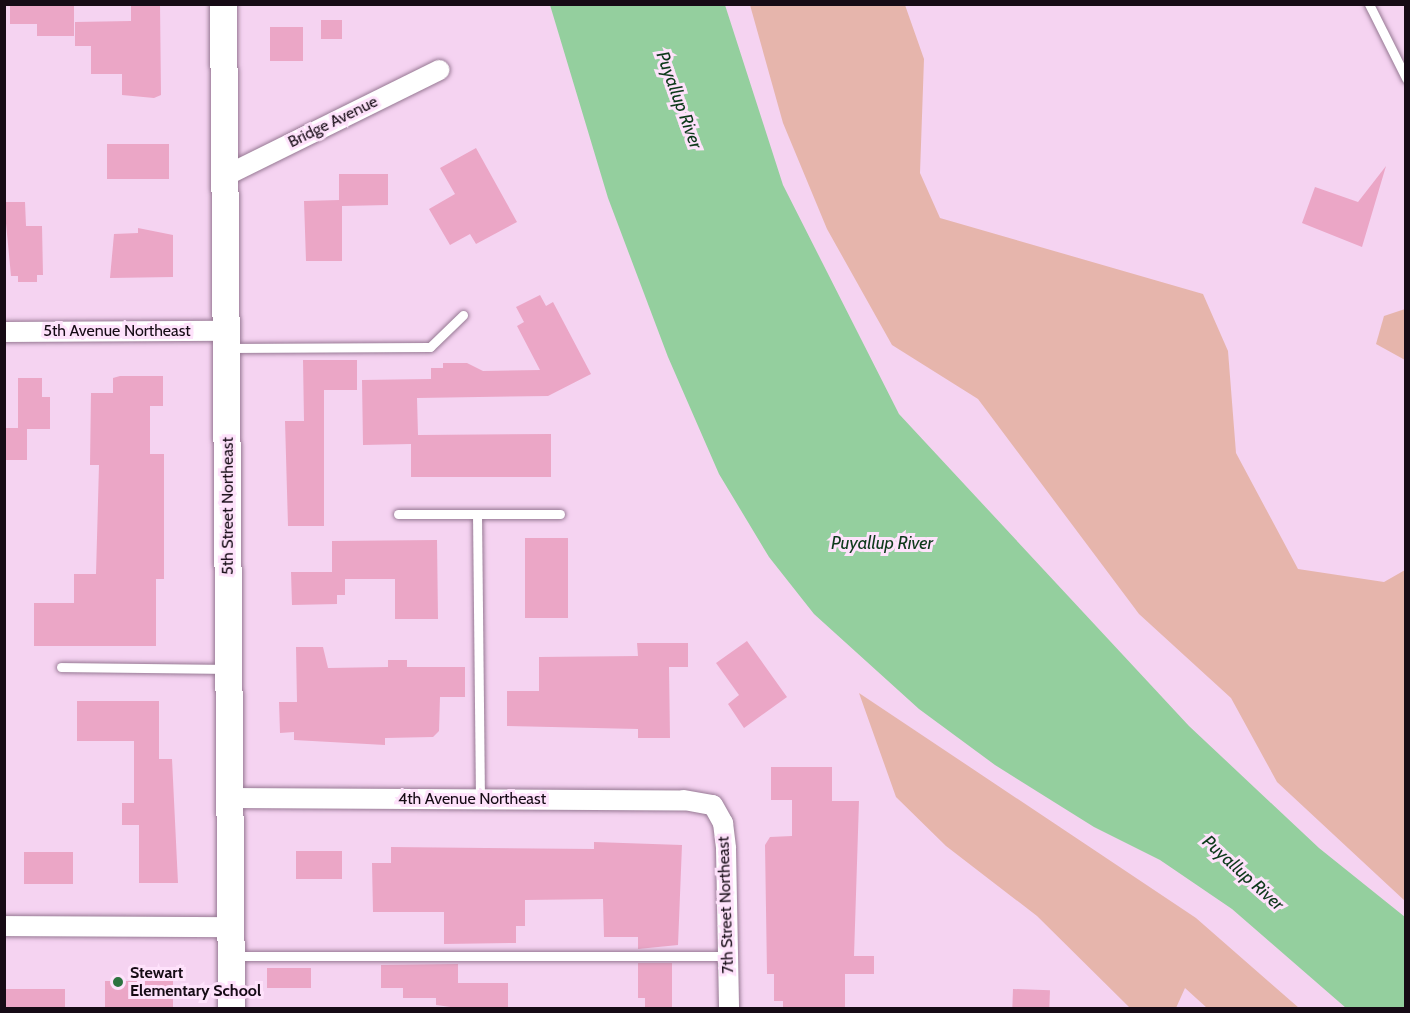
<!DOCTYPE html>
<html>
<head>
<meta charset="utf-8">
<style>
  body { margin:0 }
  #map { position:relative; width:1410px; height:1013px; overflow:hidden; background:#f5d3f1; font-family:Cabin,sans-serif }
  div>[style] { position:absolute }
  .green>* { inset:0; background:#e6b5ac }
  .water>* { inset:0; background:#94cf9e }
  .building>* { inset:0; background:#eba6c6; transform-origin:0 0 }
  .roads { filter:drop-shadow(0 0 2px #967893) drop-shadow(0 0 2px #967893) }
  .lane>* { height:9px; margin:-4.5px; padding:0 4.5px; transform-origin:4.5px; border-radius:4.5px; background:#fff }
  .street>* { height:20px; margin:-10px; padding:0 10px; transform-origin:10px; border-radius:10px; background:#fff }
  .secondary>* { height:27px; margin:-13.5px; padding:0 13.5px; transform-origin:13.5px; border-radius:13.5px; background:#fff }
  .dots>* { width:16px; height:16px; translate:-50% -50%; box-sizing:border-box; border:3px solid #fee2fb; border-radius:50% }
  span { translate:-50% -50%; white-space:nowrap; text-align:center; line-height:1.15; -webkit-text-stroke:6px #fee2fb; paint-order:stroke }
  .street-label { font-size:16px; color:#160b15 }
  .poi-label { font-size:16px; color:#160b15; font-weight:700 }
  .left { translate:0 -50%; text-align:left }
  .water-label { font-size:18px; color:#0d391a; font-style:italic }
  .frame { position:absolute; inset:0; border:6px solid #160b15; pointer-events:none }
</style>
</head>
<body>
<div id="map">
  <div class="green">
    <div style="clip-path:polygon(750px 5px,905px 5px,924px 59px,920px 173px,940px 218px,1203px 294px,1228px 351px,1236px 453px,1298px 569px,1384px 582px,1405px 570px,1405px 901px,1277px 782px,1231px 698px,1139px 614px,978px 399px,892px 345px,827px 229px,783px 123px)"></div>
    <div style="clip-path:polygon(1405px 309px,1406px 309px,1405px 360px,1376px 344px,1384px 316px)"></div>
    <div style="clip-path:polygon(859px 693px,1196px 918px,1299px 1008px,1207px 1008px,1185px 988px,1176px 1008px,1130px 1008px,1037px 916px,946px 846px,896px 797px)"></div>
  </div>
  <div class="water">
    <div style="clip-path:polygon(550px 5px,725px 5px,783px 185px,899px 414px,1189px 726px,1319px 848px,1405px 917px,1405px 1008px,1346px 1008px,1232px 909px,1160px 860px,1094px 827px,995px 765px,919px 709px,814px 614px,769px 557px,719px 474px,668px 357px,608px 198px)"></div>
  </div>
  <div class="building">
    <div style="clip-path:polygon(10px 4px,74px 4px,74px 36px,37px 36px,37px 24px,10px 24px)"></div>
    <div style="clip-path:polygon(131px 4px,160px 4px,161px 95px,154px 98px,122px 95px,122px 74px,91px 74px,91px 46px,75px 46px,75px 22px,131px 21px)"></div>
    <div style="left:321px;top:20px;width:21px;height:19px"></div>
    <div style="left:270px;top:27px;width:33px;height:34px"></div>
    <div style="left:169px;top:144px;width:35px;height:62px;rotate:90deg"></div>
    <div style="clip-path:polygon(476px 148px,517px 222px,476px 244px,470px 234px,450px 245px,429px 209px,455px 194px,440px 168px)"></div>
    <div style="clip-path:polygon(1386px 166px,1362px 247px,1302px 223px,1315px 187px,1358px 202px)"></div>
    <div style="clip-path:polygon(339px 174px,388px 174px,388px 205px,342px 206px,342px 261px,306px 261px,304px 201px,339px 200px)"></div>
    <div style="clip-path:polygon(4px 202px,25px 202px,26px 226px,42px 226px,43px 275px,37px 275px,37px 282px,18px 282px,18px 276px,11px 276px)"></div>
    <div style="clip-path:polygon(138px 228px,173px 235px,173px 277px,110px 278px,114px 234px,138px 233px)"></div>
    <div style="clip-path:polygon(540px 295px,546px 306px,553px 302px,591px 374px,548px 396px,417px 398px,418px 435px,551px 434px,551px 477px,411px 477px,411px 444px,363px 445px,362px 380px,431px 379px,431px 368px,443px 368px,443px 363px,467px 363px,483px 371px,540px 370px,517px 326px,524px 322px,516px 307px)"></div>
    <div style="clip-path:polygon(303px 360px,357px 360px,357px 390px,324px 390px,324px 526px,288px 526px,285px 421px,304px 421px)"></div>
    <div style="clip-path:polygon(120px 376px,163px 376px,163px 406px,150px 406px,150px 454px,164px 454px,164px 579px,156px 579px,156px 646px,34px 646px,34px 603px,74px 603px,74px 574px,96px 574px,99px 465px,90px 465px,91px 393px,113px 393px,113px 378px)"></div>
    <div style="clip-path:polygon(18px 378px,42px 378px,42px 397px,50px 397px,50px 429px,27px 429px,27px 460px,4px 460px,4px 428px,18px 428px)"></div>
    <div style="left:525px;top:538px;width:43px;height:80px"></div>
    <div style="clip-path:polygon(437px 540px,438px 619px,395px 619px,395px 579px,345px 579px,345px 595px,337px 595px,337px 604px,292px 605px,291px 572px,332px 572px,332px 541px)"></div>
    <div style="clip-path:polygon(747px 641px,787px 697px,744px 728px,728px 704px,739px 695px,716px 663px)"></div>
    <div style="clip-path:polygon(637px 643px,688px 643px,688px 667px,669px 667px,670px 738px,638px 738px,638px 729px,507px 726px,507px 691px,539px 691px,539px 657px,638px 656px)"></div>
    <div style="clip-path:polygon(296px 647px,323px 647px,328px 668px,388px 667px,388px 660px,407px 660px,407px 667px,465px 667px,465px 697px,440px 697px,439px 731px,433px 737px,385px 738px,385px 745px,294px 740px,294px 732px,280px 733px,279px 702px,297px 702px)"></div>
    <div style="clip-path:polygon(77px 701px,159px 701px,159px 759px,172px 759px,178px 883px,139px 883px,139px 825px,122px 825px,122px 803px,134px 803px,134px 741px,77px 741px)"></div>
    <div style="clip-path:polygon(771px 767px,832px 767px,832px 801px,859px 801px,854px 956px,874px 956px,874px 974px,845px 974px,845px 1008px,783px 1008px,783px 1001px,774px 1001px,774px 974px,767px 974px,765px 845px,770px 837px,792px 836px,792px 800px,771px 800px)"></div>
    <div style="clip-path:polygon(594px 842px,682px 845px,678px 945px,638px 949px,638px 937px,604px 937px,603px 899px,525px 900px,525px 926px,516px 926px,516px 943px,444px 944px,444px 912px,373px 912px,372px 863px,391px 863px,391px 847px,594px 849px)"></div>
    <div style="left:296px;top:851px;width:46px;height:28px"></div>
    <div style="left:24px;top:852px;width:49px;height:32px"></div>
    <div style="clip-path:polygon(638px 963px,672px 963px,672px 1008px,645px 1008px,645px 998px,638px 998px)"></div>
    <div style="clip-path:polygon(458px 964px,458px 983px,508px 983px,508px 1008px,458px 1008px,436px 1005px,436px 998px,403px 998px,403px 988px,381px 988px,381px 965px)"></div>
    <div style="left:267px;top:968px;width:44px;height:20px"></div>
    <div style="left:173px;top:981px;width:27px;height:68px;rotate:90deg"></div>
    <div style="left:4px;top:989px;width:61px;height:19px"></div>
    <div style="left:1013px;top:989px;width:37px;height:19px;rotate:2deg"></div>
  </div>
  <div class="roads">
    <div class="lane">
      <div style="left:1369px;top:4px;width:83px;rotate:63.4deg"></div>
      <div style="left:227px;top:348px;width:203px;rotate:-0.3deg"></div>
      <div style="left:430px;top:347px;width:46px;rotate:-44.1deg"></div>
      <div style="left:398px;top:514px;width:162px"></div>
      <div style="left:477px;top:514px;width:285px;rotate:89.4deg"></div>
      <div style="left:61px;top:667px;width:166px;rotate:0.7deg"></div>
      <div style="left:233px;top:956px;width:496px"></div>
    </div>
    <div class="street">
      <div style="left:227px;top:175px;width:237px;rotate:-26.3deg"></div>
      <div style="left:4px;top:332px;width:225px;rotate:-0.3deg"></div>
      <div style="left:230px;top:798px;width:454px;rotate:0.3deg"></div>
      <div style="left:684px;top:800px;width:29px;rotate:10deg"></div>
      <div style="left:713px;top:805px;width:21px;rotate:61deg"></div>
      <div style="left:723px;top:823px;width:26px;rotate:83deg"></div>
      <div style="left:726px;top:849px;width:159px;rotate:88.9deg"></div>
      <div style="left:4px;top:926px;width:227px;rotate:0.3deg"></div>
    </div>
    <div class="secondary">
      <div style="left:223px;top:4px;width:1004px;rotate:89.54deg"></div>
    </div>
  </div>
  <div class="dots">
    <div style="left:118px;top:982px;background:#2c733f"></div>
  </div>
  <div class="street-label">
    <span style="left:333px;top:122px;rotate:-26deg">Bridge Avenue</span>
    <span style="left:117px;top:331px">5th Avenue Northeast</span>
    <span style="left:228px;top:506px;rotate:-90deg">5th Street Northeast</span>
    <span style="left:472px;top:799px">4th Avenue Northeast</span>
    <span style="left:726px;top:905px;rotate:-92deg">7th Street Northeast</span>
  </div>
  <div class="poi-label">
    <span class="left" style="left:130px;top:982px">Stewart<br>Elementary School</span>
  </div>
  <div class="water-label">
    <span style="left:679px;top:100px;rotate:70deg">Puyallup River</span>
    <span style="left:882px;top:543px">Puyallup River</span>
    <span style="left:1243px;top:873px;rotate:42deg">Puyallup River</span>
  </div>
  <div class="frame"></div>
</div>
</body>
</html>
